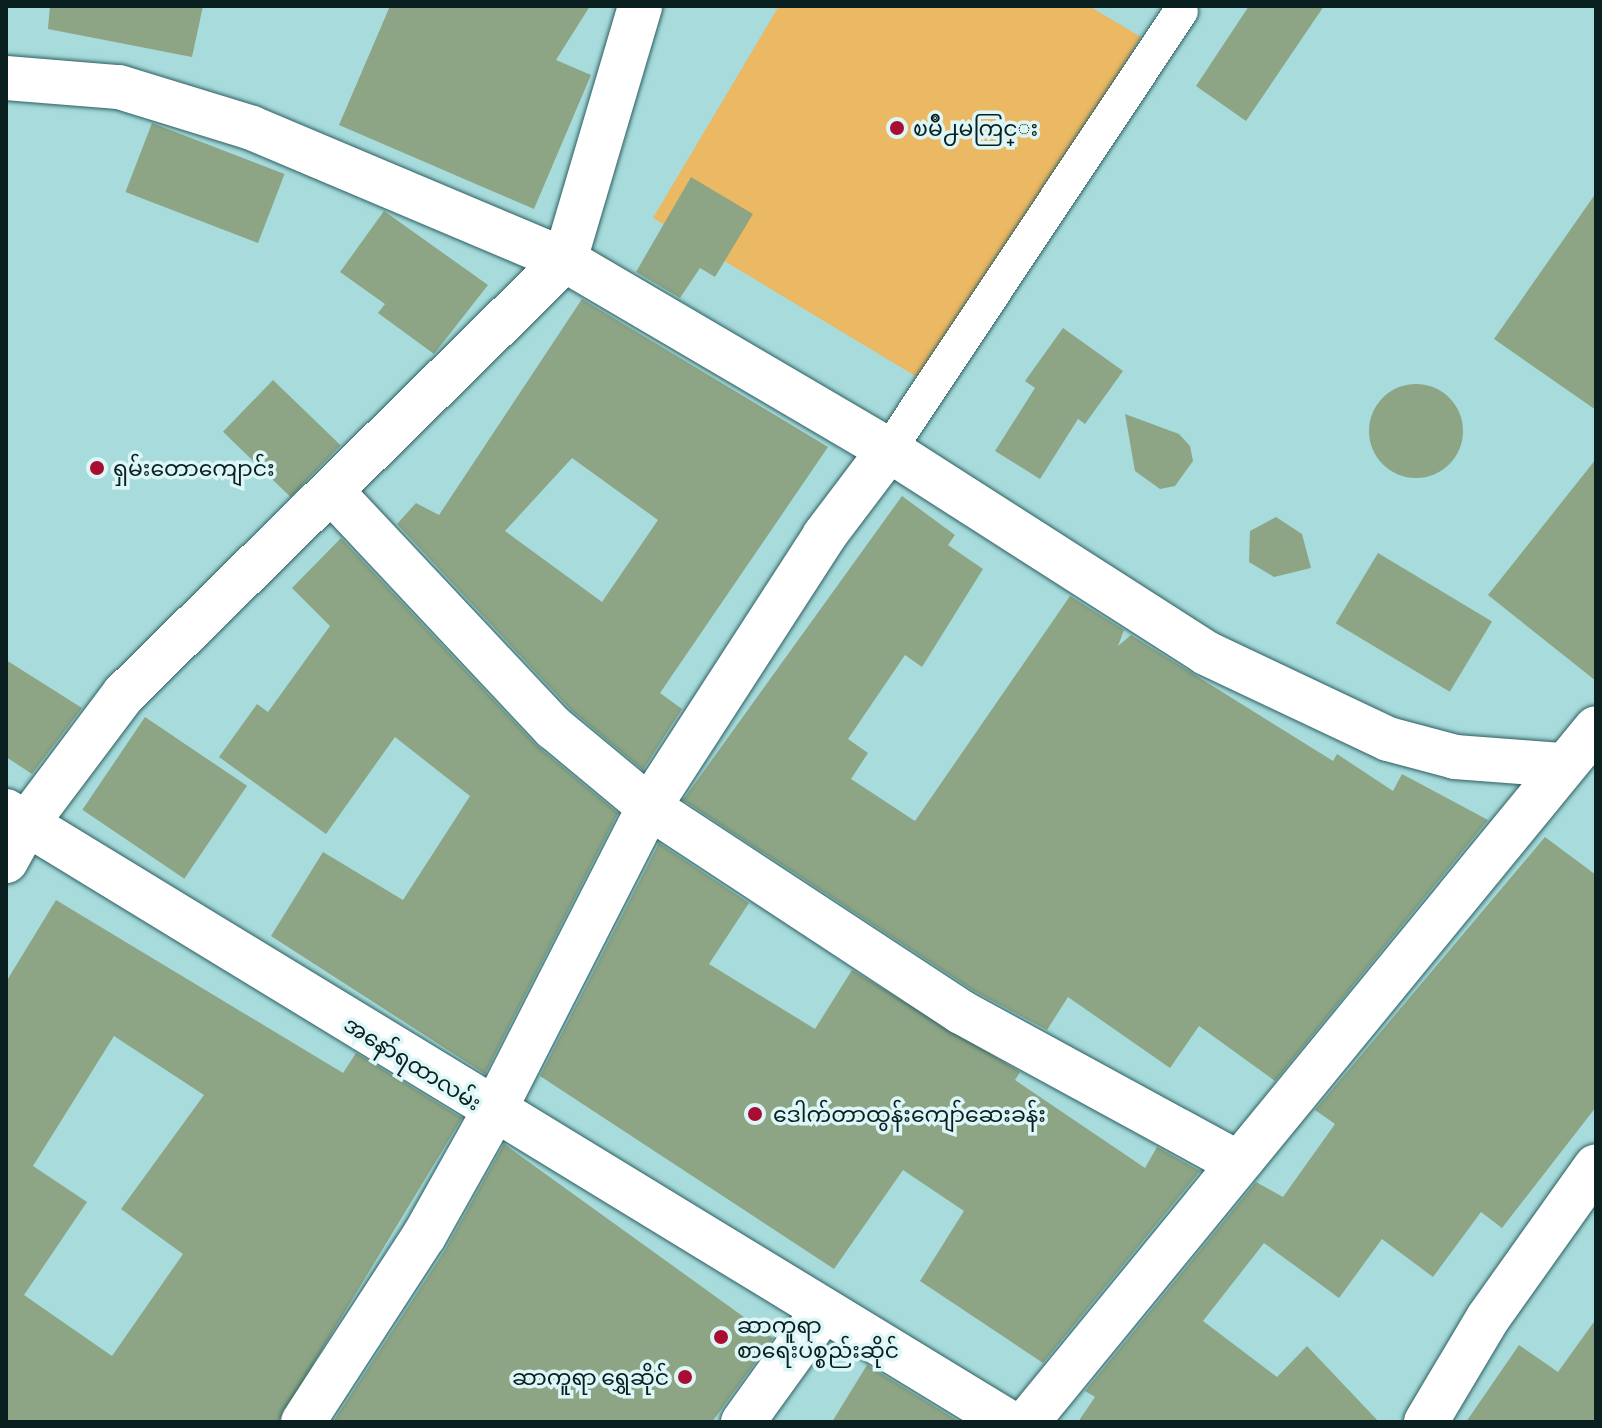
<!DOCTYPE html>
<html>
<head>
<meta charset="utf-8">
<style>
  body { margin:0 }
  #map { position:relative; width:1602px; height:1428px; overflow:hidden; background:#a7dbdc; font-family:Barlow,"Noto Sans Myanmar",sans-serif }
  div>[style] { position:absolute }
  .green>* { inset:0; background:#ebb863 }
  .building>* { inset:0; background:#8da585; transform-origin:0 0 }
  .round { border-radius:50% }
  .roads { filter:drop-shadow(0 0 2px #2e5f60) drop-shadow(0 0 2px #2e5f60) }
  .lane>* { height:34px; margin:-17px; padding:0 17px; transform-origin:17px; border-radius:17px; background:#fff }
  .street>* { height:44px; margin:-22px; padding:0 22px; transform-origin:22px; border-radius:22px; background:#fff }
  .secondary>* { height:44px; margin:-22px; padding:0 22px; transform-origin:22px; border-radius:22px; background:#fff }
  .dots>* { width:22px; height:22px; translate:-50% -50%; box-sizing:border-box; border:4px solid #ddf6f7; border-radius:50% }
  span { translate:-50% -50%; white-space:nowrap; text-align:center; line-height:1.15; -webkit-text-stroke:7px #ddf6f7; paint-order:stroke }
  .poi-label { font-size:22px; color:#0a1f1f }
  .left { translate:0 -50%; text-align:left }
  .right { translate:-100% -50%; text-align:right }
  .street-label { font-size:22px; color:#0a1f1f }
  .frame { position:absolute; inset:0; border:8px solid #0a1f1f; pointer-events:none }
</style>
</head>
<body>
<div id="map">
  <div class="green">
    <div style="clip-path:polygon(779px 6px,1089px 6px,1141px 37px,932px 386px,653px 218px)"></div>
  </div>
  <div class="building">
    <div style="clip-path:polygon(50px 6px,203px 6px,192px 57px,48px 29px)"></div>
    <div style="clip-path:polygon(390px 6px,590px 6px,556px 60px,591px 75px,534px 209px,339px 125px)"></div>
    <div style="clip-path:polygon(1249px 6px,1324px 6px,1246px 121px,1196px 86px)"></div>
    <div style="left:152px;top:123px;width:142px;height:74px;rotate:21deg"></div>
    <div style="clip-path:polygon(691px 177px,753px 214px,715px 277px,700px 268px,680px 298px,636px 272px)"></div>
    <div style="clip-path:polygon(1596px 193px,1596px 410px,1494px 339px)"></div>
    <div style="clip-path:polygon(384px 211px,488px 285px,434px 354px,378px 313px,385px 304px,340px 272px)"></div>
    <div style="clip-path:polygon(evenodd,582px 299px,828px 447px,660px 693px,682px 709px,643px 770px,571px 710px,397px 524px,416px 503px,439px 515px,582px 299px,572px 458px,658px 520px,602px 602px,505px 531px,572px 458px)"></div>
    <div style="clip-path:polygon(1063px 328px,1123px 371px,1085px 424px,1078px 419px,1040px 479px,995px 451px,1035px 388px,1025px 381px)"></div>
    <div style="left:273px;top:380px;width:94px;height:72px;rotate:44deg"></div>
    <div class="round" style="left:1369px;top:384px;width:94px;height:94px"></div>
    <div style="clip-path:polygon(1125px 414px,1179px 434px,1190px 446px,1193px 461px,1175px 486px,1160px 489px,1135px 471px)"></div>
    <div style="clip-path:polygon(1596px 459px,1596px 681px,1488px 595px)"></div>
    <div style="clip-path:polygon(902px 496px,955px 535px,948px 545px,983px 569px,922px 667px,905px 655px,848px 739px,868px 753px,851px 779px,915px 821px,1070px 596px,1124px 630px,1118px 646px,1131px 635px,1333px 761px,1337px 754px,1393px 791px,1402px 774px,1488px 820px,1275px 1081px,1199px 1026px,1170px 1068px,1068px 997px,1047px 1030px,974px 991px,683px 800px)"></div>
    <div style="clip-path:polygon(1276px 517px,1302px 534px,1311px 568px,1274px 577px,1249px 562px,1250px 531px)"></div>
    <div style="clip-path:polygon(341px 538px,536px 745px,618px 813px,485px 1074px,271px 936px,323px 852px,403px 900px,470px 796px,395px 737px,326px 834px,219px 757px,257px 704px,268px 712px,330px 626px,292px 588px)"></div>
    <div style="left:1378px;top:553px;width:133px;height:82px;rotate:31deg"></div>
    <div style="clip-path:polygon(6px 660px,82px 708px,32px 774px,6px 757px)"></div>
    <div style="left:145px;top:717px;width:123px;height:112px;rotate:34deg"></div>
    <div style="clip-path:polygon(1545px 837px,1596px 875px,1596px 1107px,1502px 1228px,1481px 1212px,1433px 1277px,1382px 1239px,1339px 1298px,1264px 1243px,1203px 1321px,1277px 1377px,1307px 1346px,1379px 1422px,1078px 1422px,1095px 1397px,1085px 1391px,1256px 1182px,1283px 1197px,1335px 1124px,1315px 1110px)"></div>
    <div style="clip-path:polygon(659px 843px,749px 903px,709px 964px,815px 1029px,852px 970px,1020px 1072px,1015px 1080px,1145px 1168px,1157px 1147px,1200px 1171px,1043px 1363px,920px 1281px,964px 1211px,903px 1170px,834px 1269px,540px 1076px)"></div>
    <div style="clip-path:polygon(evenodd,56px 900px,343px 1073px,356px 1053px,462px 1118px,278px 1422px,6px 1422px,6px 982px,56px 900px,114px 1036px,204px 1095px,121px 1209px,183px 1254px,112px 1356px,24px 1295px,87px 1202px,33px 1166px,114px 1036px)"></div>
    <div style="clip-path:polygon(504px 1144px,773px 1338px,712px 1422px,333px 1422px,445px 1250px)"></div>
    <div style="clip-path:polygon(1596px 1319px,1596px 1422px,1466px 1422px,1519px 1345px,1558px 1372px)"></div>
    <div style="clip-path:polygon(867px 1365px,960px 1422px,832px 1422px)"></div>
  </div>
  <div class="roads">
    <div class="lane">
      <div style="left:889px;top:450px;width:527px;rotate:-56.37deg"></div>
    </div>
    <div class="street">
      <div style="left:6px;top:78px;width:113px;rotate:4.6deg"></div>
      <div style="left:119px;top:87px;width:139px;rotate:17.1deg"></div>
      <div style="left:252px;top:128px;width:340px;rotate:22.9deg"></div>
      <div style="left:565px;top:260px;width:376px;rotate:30.4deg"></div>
      <div style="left:889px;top:450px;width:376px;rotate:32.6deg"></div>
      <div style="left:1206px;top:653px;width:201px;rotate:25.3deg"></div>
      <div style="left:1388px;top:739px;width:69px;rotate:15deg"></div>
      <div style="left:1455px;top:757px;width:106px;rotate:4.3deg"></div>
      <div style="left:333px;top:493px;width:323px;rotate:46.8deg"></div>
      <div style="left:554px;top:728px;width:124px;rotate:39.7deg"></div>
      <div style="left:649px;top:807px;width:373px;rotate:33.3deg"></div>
      <div style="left:961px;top:1012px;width:313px;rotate:28.6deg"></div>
      <div style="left:6px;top:861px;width:43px;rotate:-61.1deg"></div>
      <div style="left:27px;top:823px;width:161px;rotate:-53.1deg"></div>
      <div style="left:124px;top:694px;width:619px;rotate:-44.54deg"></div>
      <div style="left:565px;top:260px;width:265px;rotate:-73.5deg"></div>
      <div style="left:303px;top:1422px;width:222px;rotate:-57deg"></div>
      <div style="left:424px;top:1236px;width:141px;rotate:-60.7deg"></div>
      <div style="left:493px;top:1113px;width:343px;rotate:-63deg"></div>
      <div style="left:649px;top:807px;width:323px;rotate:-57.1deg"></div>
      <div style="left:824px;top:536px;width:108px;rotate:-52.9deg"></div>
      <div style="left:1027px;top:1422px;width:897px;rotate:-50.65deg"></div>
      <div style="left:1426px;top:1422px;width:121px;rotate:-59.2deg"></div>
      <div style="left:1488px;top:1318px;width:186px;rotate:-54.6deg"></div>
    </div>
    <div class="secondary">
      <div style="left:6px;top:811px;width:1174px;rotate:31.37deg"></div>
      <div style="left:743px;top:1422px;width:133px;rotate:-54.2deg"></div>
    </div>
  </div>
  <div class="dots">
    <div style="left:897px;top:128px;background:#a70e31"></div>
    <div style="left:97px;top:468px;background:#a70e31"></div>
    <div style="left:755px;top:1114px;background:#a70e31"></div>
    <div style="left:721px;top:1337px;background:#a70e31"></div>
    <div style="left:685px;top:1377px;background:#a70e31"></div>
  </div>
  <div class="poi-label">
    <span class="left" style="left:913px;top:128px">ၿမိဳ႕မကြင္း</span>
    <span class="left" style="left:113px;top:468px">ရှမ်းတောကျောင်း</span>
    <span class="left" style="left:773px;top:1114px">ဒေါက်တာထွန်းကျော်ဆေးခန်း</span>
    <span class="left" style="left:737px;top:1337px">ဆာကူရာ<br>စာရေးပစ္စည်းဆိုင်</span>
    <span class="right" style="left:669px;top:1377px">ဆာကူရာ ရွှေဆိုင်</span>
  </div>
  <div class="street-label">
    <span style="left:413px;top:1063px;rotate:32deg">အ‌နော်‌ရထာလမ်း</span>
  </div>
  <div class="frame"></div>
</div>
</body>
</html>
